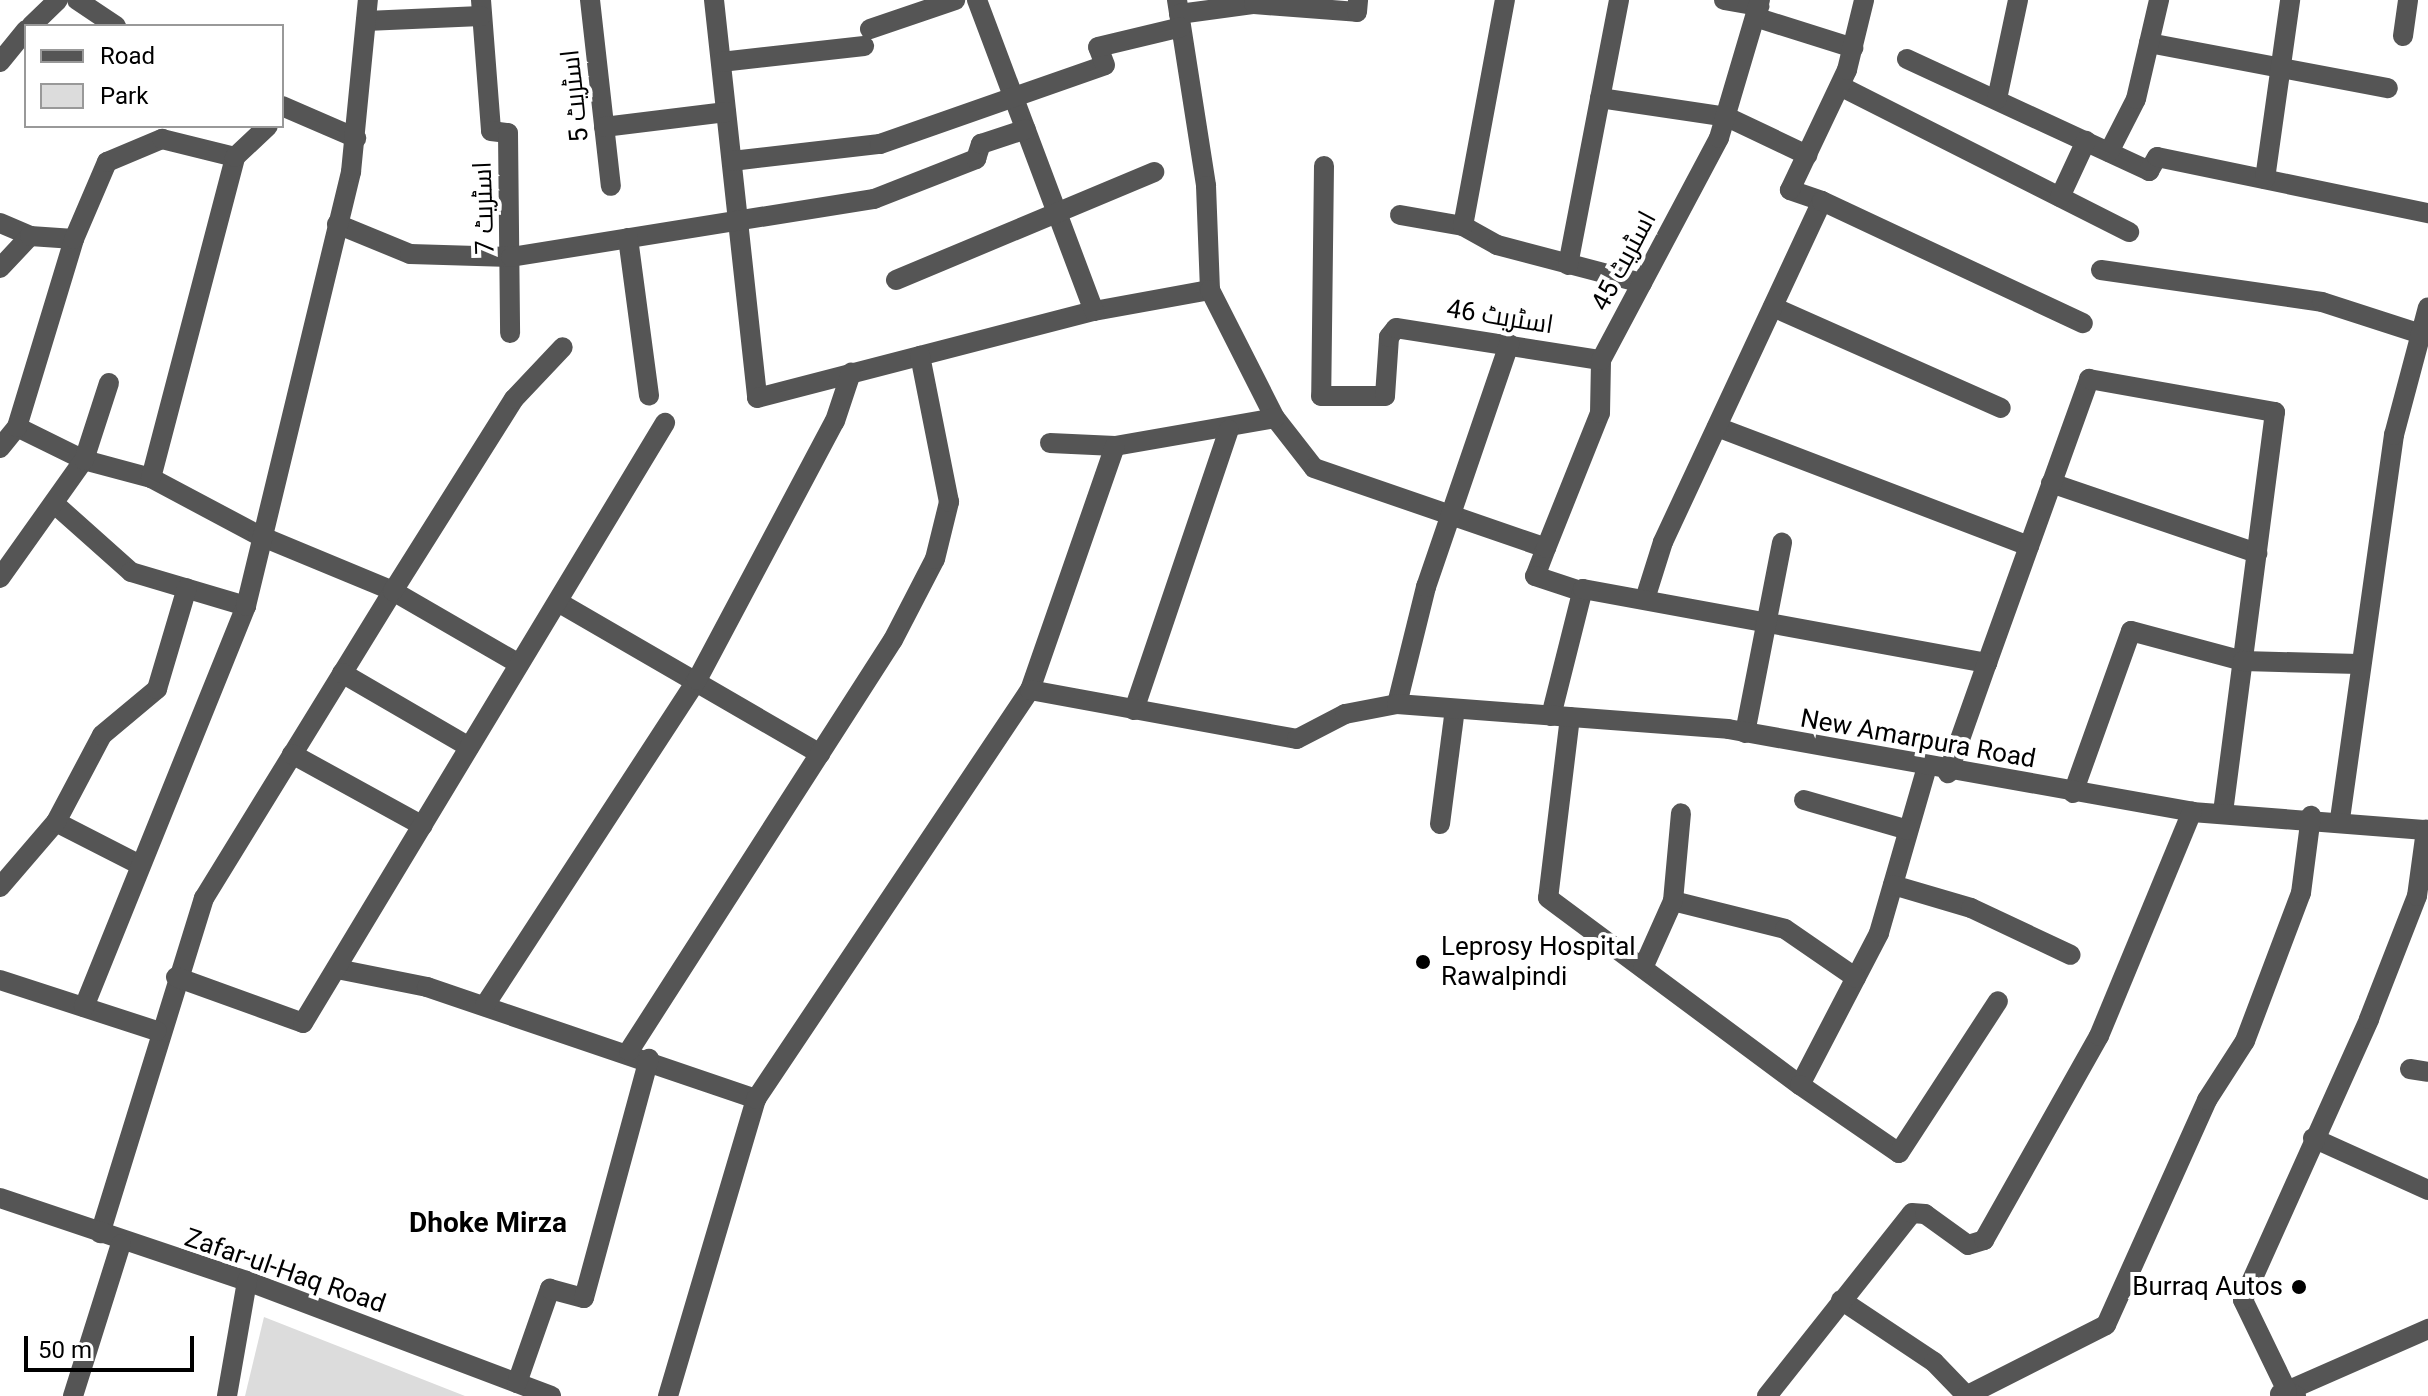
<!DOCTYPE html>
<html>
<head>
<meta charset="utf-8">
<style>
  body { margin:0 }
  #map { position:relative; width:2428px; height:1396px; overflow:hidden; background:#fff; font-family:Roboto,Cairo,sans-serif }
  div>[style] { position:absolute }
  .green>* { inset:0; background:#dcdcdc }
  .minor>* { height:20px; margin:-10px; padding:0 10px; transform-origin:10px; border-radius:10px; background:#555 }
  .dots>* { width:22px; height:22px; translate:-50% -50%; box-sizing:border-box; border:4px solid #fff; border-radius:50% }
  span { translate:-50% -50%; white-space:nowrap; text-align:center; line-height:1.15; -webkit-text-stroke:8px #fff; paint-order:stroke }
  .street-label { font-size:26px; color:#000 }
  .poi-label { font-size:26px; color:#000 }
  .left { translate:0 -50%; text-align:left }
  .right { translate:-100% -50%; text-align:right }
  .neighbourhood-label { font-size:28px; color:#000; font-weight:700 }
  .legend { position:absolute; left:24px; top:24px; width:260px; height:104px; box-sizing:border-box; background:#fff; border:2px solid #999; margin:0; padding:10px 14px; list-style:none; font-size:24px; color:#000 }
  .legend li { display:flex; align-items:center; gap:16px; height:40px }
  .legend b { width:40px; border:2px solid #999 }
  .scale { position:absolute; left:24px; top:1336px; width:170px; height:36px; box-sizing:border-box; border:4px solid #000; border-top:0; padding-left:10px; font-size:24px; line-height:28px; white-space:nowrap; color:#000; -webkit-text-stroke:6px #fff; paint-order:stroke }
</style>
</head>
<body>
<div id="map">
  <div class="green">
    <div style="clip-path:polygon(264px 1317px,465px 1396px,245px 1396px)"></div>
  </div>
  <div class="minor">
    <div style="left:77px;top:0;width:47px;rotate:33.7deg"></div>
    <div style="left:481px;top:0;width:131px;rotate:85.6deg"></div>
    <div style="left:491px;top:131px;width:17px;rotate:7deg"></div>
    <div style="left:508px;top:133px;width:200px;rotate:89.4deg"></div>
    <div style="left:590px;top:0;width:187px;rotate:83.6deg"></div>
    <div style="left:714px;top:0;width:400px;rotate:83.8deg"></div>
    <div style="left:757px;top:398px;width:348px;rotate:-14.5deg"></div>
    <div style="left:1094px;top:311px;width:118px;rotate:-10.3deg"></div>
    <div style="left:977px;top:0;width:332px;rotate:69.4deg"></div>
    <div style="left:1177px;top:0;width:188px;rotate:81.1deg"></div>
    <div style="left:1206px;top:186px;width:104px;rotate:87.8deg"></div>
    <div style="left:1210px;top:290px;width:144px;rotate:63.1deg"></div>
    <div style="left:1275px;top:418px;width:63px;rotate:52deg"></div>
    <div style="left:1314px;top:468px;width:245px;rotate:19deg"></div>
    <div style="left:1546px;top:548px;width:30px;rotate:111deg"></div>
    <div style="left:1535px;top:576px;width:51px;rotate:18.4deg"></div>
    <div style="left:1724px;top:0;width:36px;rotate:10deg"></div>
    <div style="left:1179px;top:14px;width:76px;rotate:-7.6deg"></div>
    <div style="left:1254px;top:4px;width:103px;rotate:4.4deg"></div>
    <div style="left:1357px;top:12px;width:12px;rotate:-85deg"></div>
    <div style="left:1758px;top:18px;width:100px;rotate:17.5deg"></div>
    <div style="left:366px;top:21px;width:115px;rotate:-2.5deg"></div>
    <div style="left:31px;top:26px;width:37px;rotate:-44deg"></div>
    <div style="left:870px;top:29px;width:90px;rotate:-18.8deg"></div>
    <div style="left:2403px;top:36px;width:36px;rotate:-82deg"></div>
    <div style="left:2149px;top:43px;width:243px;rotate:10.7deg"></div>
    <div style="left:1907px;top:59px;width:267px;rotate:24.8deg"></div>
    <div style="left:2149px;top:171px;width:16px;rotate:-60deg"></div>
    <div style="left:2157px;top:157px;width:277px;rotate:11.7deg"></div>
    <div style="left:0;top:62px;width:41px;rotate:-50.9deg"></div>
    <div style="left:721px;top:62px;width:144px;rotate:-6.4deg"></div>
    <div style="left:1840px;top:86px;width:324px;rotate:26.8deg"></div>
    <div style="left:1600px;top:98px;width:128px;rotate:8.5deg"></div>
    <div style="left:1727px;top:117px;width:89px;rotate:25.4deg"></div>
    <div style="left:1997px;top:99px;width:101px;rotate:-78deg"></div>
    <div style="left:282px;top:106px;width:81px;rotate:23.4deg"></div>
    <div style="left:604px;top:127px;width:123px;rotate:-7deg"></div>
    <div style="left:2109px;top:152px;width:59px;rotate:-63deg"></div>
    <div style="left:2136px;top:99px;width:102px;rotate:-76.9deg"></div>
    <div style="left:732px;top:161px;width:149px;rotate:-6.6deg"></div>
    <div style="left:880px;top:144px;width:238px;rotate:-19.3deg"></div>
    <div style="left:1105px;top:65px;width:19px;rotate:-111deg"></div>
    <div style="left:1098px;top:47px;width:85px;rotate:-13.5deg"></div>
    <div style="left:1324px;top:166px;width:230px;rotate:90.7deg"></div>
    <div style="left:1321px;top:396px;width:64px"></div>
    <div style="left:1385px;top:396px;width:59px;rotate:-86.1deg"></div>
    <div style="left:1389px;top:337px;width:11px;rotate:-52deg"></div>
    <div style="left:1396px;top:328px;width:207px;rotate:8.9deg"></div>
    <div style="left:2265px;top:179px;width:181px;rotate:-82deg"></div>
    <div style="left:2060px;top:197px;width:62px;rotate:-65.1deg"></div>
    <div style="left:1822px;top:201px;width:34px;rotate:-161deg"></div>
    <div style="left:1790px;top:190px;width:133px;rotate:-64.6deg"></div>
    <div style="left:1847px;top:70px;width:72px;rotate:-76.3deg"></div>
    <div style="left:1400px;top:215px;width:64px;rotate:9.9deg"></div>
    <div style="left:1463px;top:226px;width:39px;rotate:29deg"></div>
    <div style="left:1497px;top:245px;width:150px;rotate:14.7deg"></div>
    <div style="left:0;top:223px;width:33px;rotate:23deg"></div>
    <div style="left:337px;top:224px;width:79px;rotate:22.3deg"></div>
    <div style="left:410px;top:254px;width:101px;rotate:1.7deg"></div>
    <div style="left:511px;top:257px;width:368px;rotate:-9.1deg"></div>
    <div style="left:874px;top:199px;width:110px;rotate:-21.4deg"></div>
    <div style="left:976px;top:159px;width:16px;rotate:-72deg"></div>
    <div style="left:981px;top:144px;width:47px;rotate:-18.4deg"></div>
    <div style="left:1463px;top:226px;width:230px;rotate:-79.5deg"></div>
    <div style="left:628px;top:238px;width:159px;rotate:82.4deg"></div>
    <div style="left:1568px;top:265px;width:270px;rotate:-79.1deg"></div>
    <div style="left:0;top:268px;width:44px;rotate:-46.8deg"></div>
    <div style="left:30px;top:236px;width:44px;rotate:3.9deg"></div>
    <div style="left:2101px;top:270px;width:223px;rotate:8.2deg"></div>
    <div style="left:2322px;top:302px;width:104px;rotate:17.9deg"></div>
    <div style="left:896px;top:280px;width:280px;rotate:-22.7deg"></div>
    <div style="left:1773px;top:307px;width:249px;rotate:23.9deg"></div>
    <div style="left:17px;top:427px;width:75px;rotate:26.2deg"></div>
    <div style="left:84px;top:460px;width:69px;rotate:15deg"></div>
    <div style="left:151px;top:478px;width:121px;rotate:28deg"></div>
    <div style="left:258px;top:535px;width:146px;rotate:22.5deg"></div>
    <div style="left:393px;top:591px;width:361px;rotate:121.6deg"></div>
    <div style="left:204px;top:898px;width:351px;rotate:107.2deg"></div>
    <div style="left:1717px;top:427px;width:334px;rotate:20.9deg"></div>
    <div style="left:1050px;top:443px;width:65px;rotate:2.6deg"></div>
    <div style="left:1115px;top:446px;width:162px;rotate:-9.9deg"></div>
    <div style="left:0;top:448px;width:27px;rotate:-51deg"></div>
    <div style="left:17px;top:427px;width:196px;rotate:-73.1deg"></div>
    <div style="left:74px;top:239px;width:84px;rotate:-66.8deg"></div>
    <div style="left:107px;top:162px;width:60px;rotate:-22.7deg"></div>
    <div style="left:162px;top:139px;width:75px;rotate:13.9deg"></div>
    <div style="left:151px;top:478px;width:332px;rotate:-75.3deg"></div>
    <div style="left:235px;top:157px;width:45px;rotate:-43.2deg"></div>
    <div style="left:2051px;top:483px;width:218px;rotate:18.8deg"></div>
    <div style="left:57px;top:506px;width:99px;rotate:41.7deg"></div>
    <div style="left:131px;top:572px;width:120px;rotate:16.5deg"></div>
    <div style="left:1546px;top:548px;width:145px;rotate:-68.2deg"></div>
    <div style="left:1600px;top:413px;width:53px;rotate:-88.9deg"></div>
    <div style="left:1601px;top:360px;width:251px;rotate:-62deg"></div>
    <div style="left:1719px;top:138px;width:144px;rotate:-73.5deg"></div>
    <div style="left:0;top:578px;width:145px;rotate:-54.6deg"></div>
    <div style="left:84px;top:460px;width:81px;rotate:-72deg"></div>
    <div style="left:1645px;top:599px;width:60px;rotate:-72.5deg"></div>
    <div style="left:1663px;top:542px;width:376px;rotate:-65deg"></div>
    <div style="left:1822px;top:201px;width:288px;rotate:25.1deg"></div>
    <div style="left:558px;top:602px;width:303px;rotate:30.1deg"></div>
    <div style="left:1987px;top:663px;width:302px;rotate:-70.2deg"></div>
    <div style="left:2089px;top:379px;width:189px;rotate:10.1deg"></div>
    <div style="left:2275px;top:412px;width:404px;rotate:97.4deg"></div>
    <div style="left:519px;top:664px;width:146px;rotate:-149.9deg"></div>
    <div style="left:393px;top:591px;width:227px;rotate:-57.8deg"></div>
    <div style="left:514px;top:399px;width:71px;rotate:-46.7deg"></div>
    <div style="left:342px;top:673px;width:147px;rotate:30.2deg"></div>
    <div style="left:1030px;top:690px;width:258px;rotate:-70.8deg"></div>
    <div style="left:1397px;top:704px;width:121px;rotate:-76.1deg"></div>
    <div style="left:1426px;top:587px;width:257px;rotate:-71.1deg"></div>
    <div style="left:1134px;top:710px;width:296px;rotate:-71.3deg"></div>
    <div style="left:1551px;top:716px;width:131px;rotate:-75.9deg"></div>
    <div style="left:1583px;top:589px;width:411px;rotate:10.4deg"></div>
    <div style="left:1987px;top:663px;width:117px;rotate:109.5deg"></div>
    <div style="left:1570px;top:717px;width:182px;rotate:96.9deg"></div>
    <div style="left:1548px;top:898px;width:314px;rotate:36.6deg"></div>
    <div style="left:1800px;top:1085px;width:171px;rotate:-62.5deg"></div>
    <div style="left:1879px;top:933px;width:170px;rotate:-73.9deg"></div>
    <div style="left:1745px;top:733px;width:194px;rotate:-79deg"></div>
    <div style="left:292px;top:754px;width:149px;rotate:28.8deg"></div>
    <div style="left:2073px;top:793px;width:172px;rotate:-70.3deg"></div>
    <div style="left:2131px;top:631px;width:116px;rotate:15deg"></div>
    <div style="left:2243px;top:661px;width:116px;rotate:1.5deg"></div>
    <div style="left:1804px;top:800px;width:108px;rotate:16.1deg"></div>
    <div style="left:2340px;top:819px;width:388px;rotate:-82deg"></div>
    <div style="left:2394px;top:435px;width:132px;rotate:-75.1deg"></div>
    <div style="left:56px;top:822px;width:92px;rotate:27.1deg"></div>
    <div style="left:1440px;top:824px;width:116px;rotate:-82.6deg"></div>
    <div style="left:1893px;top:885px;width:81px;rotate:16.4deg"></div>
    <div style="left:1971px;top:908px;width:110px;rotate:25.2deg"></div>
    <div style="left:0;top:887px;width:86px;rotate:-49.3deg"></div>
    <div style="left:56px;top:822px;width:98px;rotate:-62.1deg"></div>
    <div style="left:102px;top:735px;width:72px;rotate:-39.9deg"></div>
    <div style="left:157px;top:689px;width:105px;rotate:-73.5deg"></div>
    <div style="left:1673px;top:901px;width:115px;rotate:14deg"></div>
    <div style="left:1785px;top:929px;width:86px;rotate:34.6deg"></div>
    <div style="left:1643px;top:968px;width:73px;rotate:-65.9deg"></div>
    <div style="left:1673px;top:901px;width:88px;rotate:-84.8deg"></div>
    <div style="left:337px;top:969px;width:92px;rotate:11.3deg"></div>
    <div style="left:427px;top:987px;width:348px;rotate:18.8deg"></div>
    <div style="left:756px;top:1099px;width:310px;rotate:106.5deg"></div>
    <div style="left:176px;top:977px;width:135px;rotate:19.9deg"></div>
    <div style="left:303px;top:1023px;width:701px;rotate:-58.9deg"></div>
    <div style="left:0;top:980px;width:165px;rotate:18deg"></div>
    <div style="left:485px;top:1005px;width:388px;rotate:-56.9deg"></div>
    <div style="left:697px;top:680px;width:293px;rotate:-62deg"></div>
    <div style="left:835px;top:421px;width:51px;rotate:-71.6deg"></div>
    <div style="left:84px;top:1007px;width:432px;rotate:-68deg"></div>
    <div style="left:246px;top:606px;width:447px;rotate:-76.4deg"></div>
    <div style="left:351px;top:172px;width:173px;rotate:-84.4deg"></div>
    <div style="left:629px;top:1051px;width:488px;rotate:-57.3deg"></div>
    <div style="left:893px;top:640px;width:91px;rotate:-62.6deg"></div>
    <div style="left:935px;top:559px;width:59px;rotate:-76.2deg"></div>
    <div style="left:949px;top:502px;width:149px;rotate:-101.2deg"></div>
    <div style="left:2410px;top:1069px;width:18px;rotate:9deg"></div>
    <div style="left:1800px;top:1085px;width:120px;rotate:34.5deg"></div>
    <div style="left:1899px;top:1153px;width:181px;rotate:-56.9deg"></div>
    <div style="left:756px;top:1099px;width:492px;rotate:-56.2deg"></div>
    <div style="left:1030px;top:690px;width:271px;rotate:10.4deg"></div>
    <div style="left:1297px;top:739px;width:54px;rotate:-27.5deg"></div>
    <div style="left:1345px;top:714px;width:53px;rotate:-10.9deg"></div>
    <div style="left:1397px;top:704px;width:332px;rotate:4.3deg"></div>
    <div style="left:1728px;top:729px;width:471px;rotate:10.1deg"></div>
    <div style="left:2192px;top:812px;width:237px;rotate:4.4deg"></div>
    <div style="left:2313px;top:1138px;width:126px;rotate:24.3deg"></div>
    <div style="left:0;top:1198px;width:261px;rotate:18.6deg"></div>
    <div style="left:247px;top:1281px;width:325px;rotate:20.7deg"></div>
    <div style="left:1841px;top:1300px;width:112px;rotate:33.7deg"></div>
    <div style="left:1934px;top:1362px;width:42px;rotate:46deg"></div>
    <div style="left:517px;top:1383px;width:100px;rotate:-70.7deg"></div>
    <div style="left:550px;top:1289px;width:35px;rotate:15deg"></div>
    <div style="left:584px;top:1298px;width:248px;rotate:-74.8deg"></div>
    <div style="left:2280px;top:1394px;width:162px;rotate:-23.7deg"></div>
    <div style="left:73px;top:1396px;width:159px;rotate:-72.5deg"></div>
    <div style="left:227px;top:1396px;width:117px;rotate:-80.1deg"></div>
    <div style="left:1767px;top:1396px;width:233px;rotate:-51.6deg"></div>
    <div style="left:1912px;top:1213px;width:13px;rotate:4deg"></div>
    <div style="left:1925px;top:1214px;width:53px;rotate:35.8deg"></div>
    <div style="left:1968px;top:1245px;width:17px;rotate:-17deg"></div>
    <div style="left:1984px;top:1240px;width:234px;rotate:-60.6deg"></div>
    <div style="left:2099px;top:1036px;width:243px;rotate:-67.5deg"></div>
    <div style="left:1966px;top:1396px;width:157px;rotate:-26.9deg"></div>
    <div style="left:2106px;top:1325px;width:247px;rotate:-65.8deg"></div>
    <div style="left:2207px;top:1100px;width:70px;rotate:-57.2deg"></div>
    <div style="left:2245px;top:1041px;width:158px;rotate:-69.3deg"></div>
    <div style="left:2301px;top:893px;width:78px;rotate:-82.6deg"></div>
    <div style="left:2296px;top:1396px;width:10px;rotate:-151deg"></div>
    <div style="left:2287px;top:1391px;width:101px;rotate:-115.8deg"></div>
    <div style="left:2243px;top:1300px;width:308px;rotate:-65.8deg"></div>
    <div style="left:2369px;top:1019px;width:132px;rotate:-68.7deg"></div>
    <div style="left:2417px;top:896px;width:67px;rotate:-82.2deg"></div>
  </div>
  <div class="dots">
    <div style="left:1423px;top:962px;background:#000"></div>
    <div style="left:2299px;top:1287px;background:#000"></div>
  </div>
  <div class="street-label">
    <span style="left:575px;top:96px;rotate:-96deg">اسٹریٹ 5</span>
    <span style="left:484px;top:208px;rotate:-92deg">اسٹریٹ 7</span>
    <span style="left:1624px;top:261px;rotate:-62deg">اسٹریٹ 45</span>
    <span style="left:1500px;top:317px;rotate:9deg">اسٹریٹ 46</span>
    <span style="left:1918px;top:739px;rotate:10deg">New Amarpura Road</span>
    <span style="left:285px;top:1271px;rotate:19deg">Zafar-ul-Haq Road</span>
  </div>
  <div class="poi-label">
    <span class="left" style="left:1441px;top:962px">Leprosy Hospital<br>Rawalpindi</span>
    <span class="right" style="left:2283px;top:1287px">Burraq Autos</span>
  </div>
  <div class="neighbourhood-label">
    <span style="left:488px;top:1223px">Dhoke Mirza</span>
  </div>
  <ul class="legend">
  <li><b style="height:10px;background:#555"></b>Road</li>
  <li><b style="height:22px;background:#dcdcdc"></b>Park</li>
  </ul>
  <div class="scale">50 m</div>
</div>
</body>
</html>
